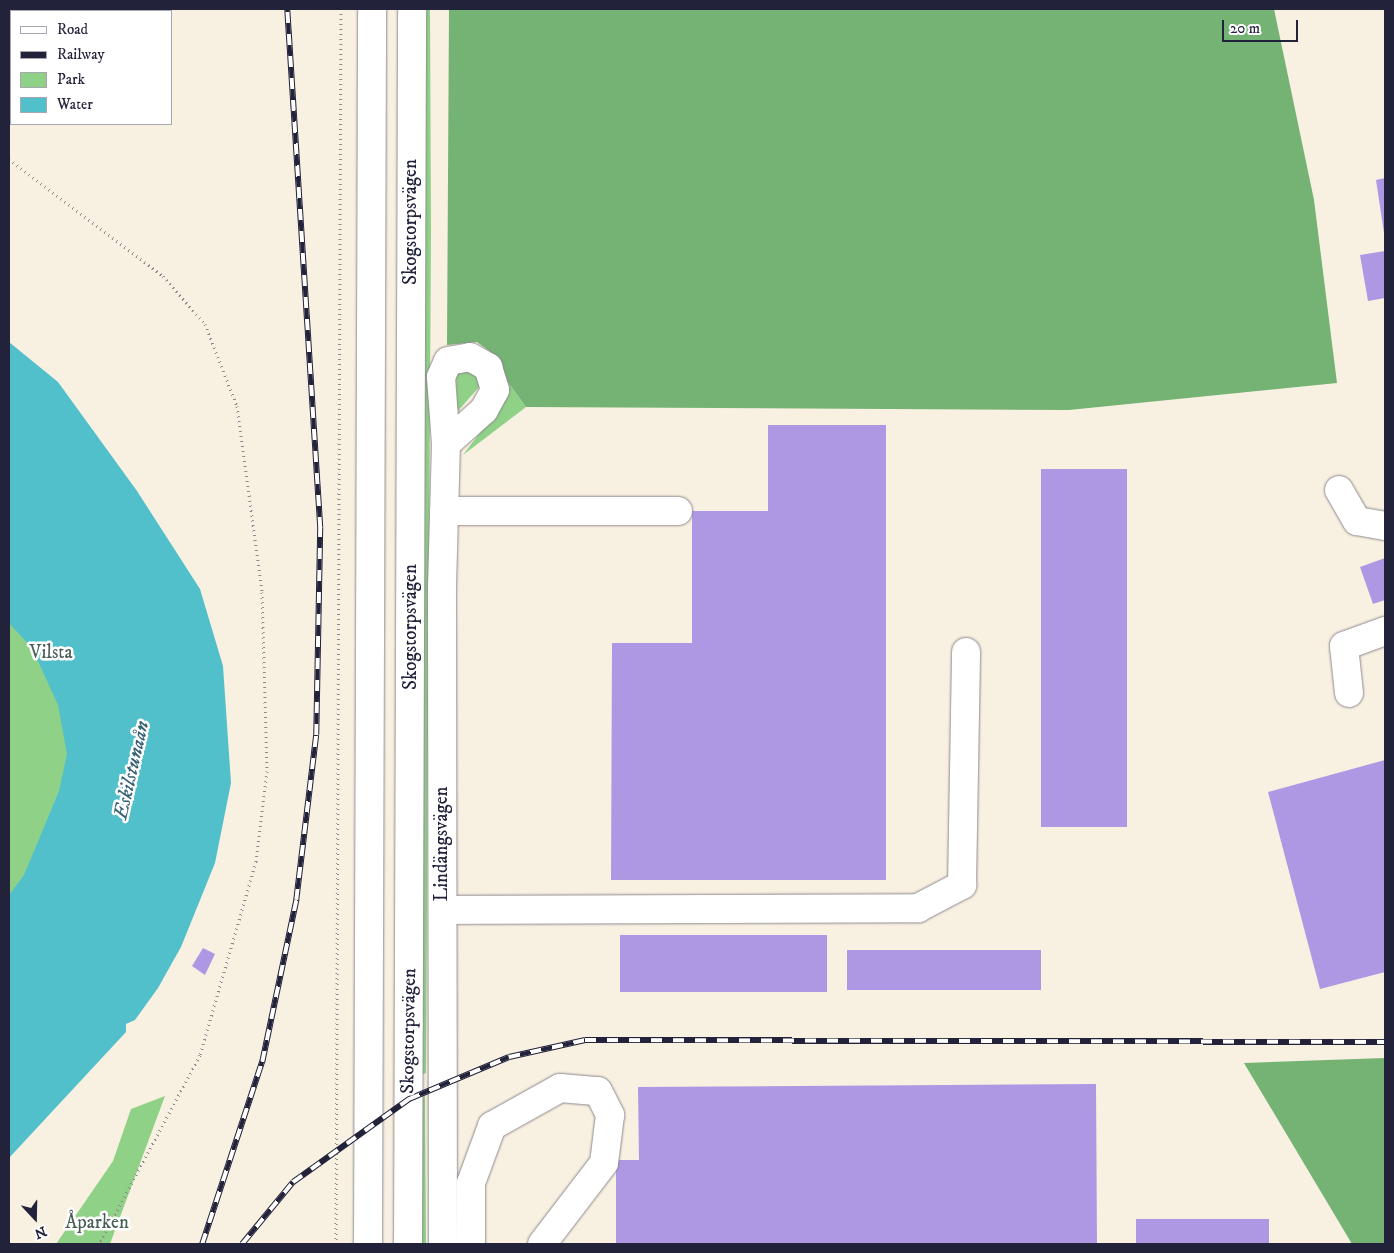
<!DOCTYPE html>
<html>
<head>
<meta charset="utf-8">
<style>
  body { margin:0 }
  #map { position:relative; width:1394px; height:1253px; overflow:hidden; background:#f8f0e1; font-family:"IM FELL DW Pica",serif }
  div>[style] { position:absolute }
  .green>* { inset:0; background:#90d188 }
  .forest>* { inset:0; background:#74b374 }
  .water>* { inset:0; background:#52c0ca }
  .building>* { inset:0; background:#ae98e4; transform-origin:0 0 }
  .path>* { height:3px; margin-top:-1.5px; transform-origin:0; background:repeating-linear-gradient(90deg,#8d898e 0 1px,transparent 0 5px) }
  .roads { filter:drop-shadow(0 0 1px #8d898e) drop-shadow(0 0 1px #8d898e) }
  .minor>* { height:28px; margin:-14px; padding:0 14px; transform-origin:14px; border-radius:14px; background:#fff }
  .major>* { height:28px; margin:-14px; padding:0 14px; transform-origin:14px; border-radius:14px; background:#fff }
  .rail>* { height:5.5px; margin-top:-2.75px; transform-origin:0; background:repeating-linear-gradient(90deg,#fff 0 11px,#22223b 0 22px); box-sizing:border-box; border-block:1px solid #22223b }
  span { translate:-50% -50%; white-space:nowrap; text-align:center; line-height:1.15; -webkit-text-stroke:5px #fff; paint-order:stroke }
  .street-label { font-size:19px; color:#22223b }
  .park-label { font-size:19px; color:#485f56 }
  .water-label { font-size:20px; color:#356174; font-style:italic }
  .frame { position:absolute; inset:0; border:10px solid #22223b; pointer-events:none }
  .legend { position:absolute; left:10px; top:10px; width:162px; height:115px; box-sizing:border-box; background:#fff; border:1px solid #a7a7b1; margin:0; padding:6px 9px; list-style:none; font-size:15px; color:#22223b }
  .legend li { display:flex; align-items:center; gap:10px; height:25px }
  .legend b { width:25px; border:1px solid #a7a7b1 }
  .north { position:absolute; left:10px; top:1193px; width:50px; height:50px; -webkit-text-stroke:4px #fff; paint-order:stroke; rotate:159deg; font-size:14px; font-weight:700; line-height:20px; text-align:center; color:#22223b }
  .north::after { content:''; display:block; margin:auto; width:18px; height:22px; background:#22223b; clip-path:polygon(50% 0,100% 100%,50% 72%,0 100%) }
  .scale { position:absolute; left:1222px; top:20px; width:76px; height:22px; box-sizing:border-box; border:2px solid #22223b; border-top:0; padding-left:6px; font-size:15px; line-height:18px; white-space:nowrap; color:#22223b; -webkit-text-stroke:4px #fff; paint-order:stroke }
</style>
</head>
<body>
<div id="map">
  <div class="green">
    <div style="clip-path:polygon(425px 9px,430px 9px,431px 227px,426px 1073px,420px 1075px)"></div>
    <div style="clip-path:polygon(461px 367px,477px 372px,480px 386px,457px 412px,456px 374px)"></div>
    <div style="clip-path:polygon(507px 381px,526px 407px,463px 455px,505px 400px)"></div>
    <div style="clip-path:polygon(9px 511px,94px 634px,9px 1055px)"></div>
    <div style="clip-path:polygon(165px 1096px,110px 1244px,56px 1244px,113px 1161px,131px 1109px)"></div>
    <div style="clip-path:polygon(425px 1096px,426px 1244px,419px 1244px,420px 1100px)"></div>
  </div>
  <div class="forest">
    <div style="clip-path:polygon(449px 9px,1274px 9px,1314px 200px,1337px 383px,1069px 410px,526px 407px,507px 381px,500px 359px,477px 342px,447px 345px)"></div>
    <div style="clip-path:polygon(1385px 1058px,1385px 1244px,1352px 1244px,1244px 1063px)"></div>
  </div>
  <div class="water">
    <div style="clip-path:polygon(9px 342px,58px 382px,137px 491px,200px 589px,223px 666px,231px 783px,215px 863px,181px 947px,158px 988px,135px 1020px,126px 1024px,126px 1032px,9px 1158px,9px 895px,24px 875px,59px 791px,67px 754px,58px 705px,32px 648px,9px 623px)"></div>
  </div>
  <div class="building">
    <div style="clip-path:polygon(1385px 178px,1385px 233px,1384px 233px,1376px 180px)"></div>
    <div style="clip-path:polygon(1385px 251px,1385px 298px,1368px 301px,1360px 255px)"></div>
    <div style="clip-path:polygon(768px 425px,886px 425px,886px 880px,611px 880px,612px 643px,692px 643px,692px 511px,768px 511px)"></div>
    <div style="left:1041px;top:469px;width:86px;height:358px"></div>
    <div style="clip-path:polygon(1385px 558px,1385px 600px,1373px 604px,1360px 567px)"></div>
    <div style="clip-path:polygon(1385px 760px,1385px 972px,1320px 989px,1268px 792px)"></div>
    <div style="left:827px;top:935px;width:57px;height:207px;rotate:90deg"></div>
    <div style="clip-path:polygon(203px 948px,215px 954px,205px 975px,192px 966px)"></div>
    <div style="left:847px;top:950px;width:194px;height:40px"></div>
    <div style="clip-path:polygon(1096px 1084px,1097px 1244px,616px 1244px,616px 1160px,639px 1160px,638px 1087px)"></div>
    <div style="left:1136px;top:1219px;width:133px;height:25px"></div>
  </div>
  <div class="path">
    <div style="left:9px;top:159px;width:193px;rotate:37.2deg"></div>
    <div style="left:163px;top:276px;width:64px;rotate:48.8deg"></div>
    <div style="left:205px;top:324px;width:88px;rotate:68.7deg"></div>
    <div style="left:237px;top:406px;width:188px;rotate:82.3deg"></div>
    <div style="left:262px;top:592px;width:179px;rotate:88.4deg"></div>
    <div style="left:267px;top:771px;width:91px;rotate:97deg"></div>
    <div style="left:256px;top:861px;width:202px;rotate:106.1deg"></div>
    <div style="left:200px;top:1055px;width:214px;rotate:118.1deg"></div>
    <div style="left:336px;top:1244px;width:1235px;rotate:-89.77deg"></div>
  </div>
  <div class="roads">
    <div class="minor">
      <div style="left:98px;top:9px;width:2px;rotate:63deg"></div>
      <div style="left:1339px;top:490px;width:36px;rotate:60deg"></div>
      <div style="left:1357px;top:521px;width:28px;rotate:10deg"></div>
      <div style="left:444px;top:511px;width:234px"></div>
      <div style="left:1349px;top:693px;width:47px;rotate:-96.1deg"></div>
      <div style="left:1344px;top:646px;width:44px;rotate:-20.1deg"></div>
      <div style="left:443px;top:910px;width:475px;rotate:-0.2deg"></div>
      <div style="left:918px;top:908px;width:50px;rotate:-27.6deg"></div>
      <div style="left:962px;top:885px;width:233px;rotate:-89deg"></div>
      <div style="left:443px;top:1244px;width:657px;rotate:-90.09deg"></div>
      <div style="left:442px;top:587px;width:143px;rotate:-88.4deg"></div>
      <div style="left:446px;top:444px;width:67px;rotate:-94.3deg"></div>
      <div style="left:441px;top:377px;width:17px;rotate:-66deg"></div>
      <div style="left:448px;top:361px;width:22px;rotate:-10deg"></div>
      <div style="left:470px;top:357px;width:21px;rotate:29deg"></div>
      <div style="left:488px;top:367px;width:24px;rotate:73deg"></div>
      <div style="left:495px;top:390px;width:23px;rotate:119deg"></div>
      <div style="left:484px;top:410px;width:51px;rotate:138.2deg"></div>
      <div style="left:471px;top:1244px;width:61px;rotate:-90deg"></div>
      <div style="left:471px;top:1183px;width:61px;rotate:-69.8deg"></div>
      <div style="left:492px;top:1126px;width:78px;rotate:-29.2deg"></div>
      <div style="left:560px;top:1088px;width:38px;rotate:5deg"></div>
      <div style="left:598px;top:1091px;width:27px;rotate:63deg"></div>
      <div style="left:610px;top:1115px;width:48px;rotate:97.1deg"></div>
      <div style="left:604px;top:1163px;width:102px;rotate:127.4deg"></div>
    </div>
    <div class="major">
      <div style="left:368px;top:1244px;width:1235px;rotate:-89.81deg"></div>
      <div style="left:408px;top:1244px;width:1235px;rotate:-89.81deg"></div>
    </div>
  </div>
  <div class="rail">
    <div style="left:202px;top:1244px;width:192px;rotate:-71.8deg"></div>
    <div style="left:262px;top:1062px;width:166px;rotate:-78.1deg"></div>
    <div style="left:296px;top:900px;width:166px;rotate:-83.1deg"></div>
    <div style="left:316px;top:735px;width:207px;rotate:-88.9deg"></div>
    <div style="left:320px;top:528px;width:520px;rotate:-93.64deg"></div>
    <div style="left:242px;top:1244px;width:80px;rotate:-50.6deg"></div>
    <div style="left:293px;top:1182px;width:143px;rotate:-35.6deg"></div>
    <div style="left:409px;top:1099px;width:108px;rotate:-22.8deg"></div>
    <div style="left:509px;top:1057px;width:78px;rotate:-12.6deg"></div>
    <div style="left:585px;top:1040px;width:800px;rotate:0.14deg"></div>
  </div>
  <div class="street-label">
    <span style="left:411px;top:222px;rotate:-90deg">Skogstorpsvägen</span>
    <span style="left:411px;top:627px;rotate:-90deg">Skogstorpsvägen</span>
    <span style="left:442px;top:844px;rotate:-90deg">Lindängsvägen</span>
    <span style="left:409px;top:1031px;rotate:-89deg">Skogstorpsvägen</span>
  </div>
  <div class="park-label">
    <span style="left:51px;top:653px">Vilsta</span>
    <span style="left:97px;top:1223px">Åparken</span>
  </div>
  <div class="water-label">
    <span style="left:132px;top:770px;rotate:-77deg">Eskilstunaån</span>
  </div>
  <div class="frame"></div>
  <ul class="legend">
  <li><b style="height:6px;background:#fff"></b>Road</li>
  <li><b style="height:6px;background:#22223b"></b>Railway</li>
  <li><b style="height:14px;background:#90d188"></b>Park</li>
  <li><b style="height:14px;background:#52c0ca"></b>Water</li>
  </ul>
  <div class="north">N</div>
  <div class="scale">20 m</div>
</div>
</body>
</html>
